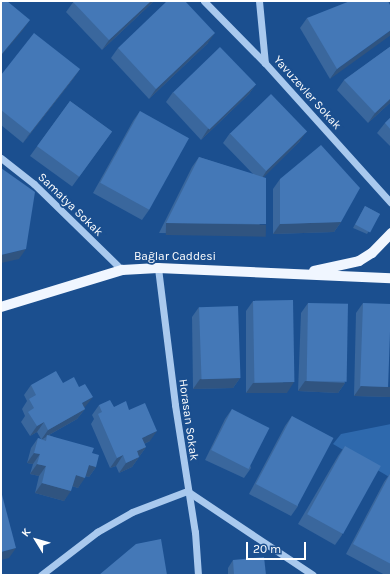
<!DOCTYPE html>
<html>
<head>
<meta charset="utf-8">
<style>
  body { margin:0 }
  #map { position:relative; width:392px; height:576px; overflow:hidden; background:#1b4f8f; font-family:Karla,sans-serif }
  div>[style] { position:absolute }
  .green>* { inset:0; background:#2e69ad }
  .minor>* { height:7px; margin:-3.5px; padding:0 3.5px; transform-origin:3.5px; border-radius:3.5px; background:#a9c9ee }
  .major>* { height:10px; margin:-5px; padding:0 5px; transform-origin:5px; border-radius:5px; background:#f0f6ff }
  .wall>* { inset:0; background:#3a679d; transform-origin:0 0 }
  .shaded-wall>* { inset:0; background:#305480; transform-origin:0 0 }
  .building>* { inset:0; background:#4478b7; transform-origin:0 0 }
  span { translate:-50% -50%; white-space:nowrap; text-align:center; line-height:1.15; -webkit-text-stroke:3.5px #1b4f8f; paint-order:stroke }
  .street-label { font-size:12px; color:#fff }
  .frame { position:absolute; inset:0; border:2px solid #fff; pointer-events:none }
  .north { position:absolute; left:16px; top:520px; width:40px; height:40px; -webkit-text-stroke:3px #1b4f8f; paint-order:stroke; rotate:307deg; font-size:11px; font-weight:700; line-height:16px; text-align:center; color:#fff }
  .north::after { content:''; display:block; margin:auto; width:14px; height:18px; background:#fff; clip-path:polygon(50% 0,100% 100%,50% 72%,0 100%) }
  .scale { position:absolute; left:246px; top:542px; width:60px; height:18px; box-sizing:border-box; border:2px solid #fff; border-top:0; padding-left:5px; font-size:12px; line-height:14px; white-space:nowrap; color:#fff; -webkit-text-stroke:3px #1b4f8f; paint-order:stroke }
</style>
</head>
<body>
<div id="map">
  <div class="green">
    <div style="clip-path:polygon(391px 424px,391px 478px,333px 444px,341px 434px)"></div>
  </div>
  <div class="minor">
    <div style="left:204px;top:1px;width:87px;rotate:45.5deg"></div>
    <div style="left:265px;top:63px;width:188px;rotate:48deg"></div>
    <div style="left:259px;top:1px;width:62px;rotate:84.5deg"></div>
    <div style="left:1px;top:158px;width:42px;rotate:38.2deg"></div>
    <div style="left:34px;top:184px;width:123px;rotate:44.3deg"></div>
    <div style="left:158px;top:268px;width:138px;rotate:82.9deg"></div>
    <div style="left:175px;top:405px;width:129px;rotate:81.1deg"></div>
    <div style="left:195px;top:532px;width:43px;rotate:86deg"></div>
    <div style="left:187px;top:491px;width:151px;rotate:33.7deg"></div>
    <div style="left:41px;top:575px;width:71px;rotate:-37.5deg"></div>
    <div style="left:97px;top:532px;width:40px;rotate:-29.7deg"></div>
    <div style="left:132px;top:512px;width:59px;rotate:-20.9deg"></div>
  </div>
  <div class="major">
    <div style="left:314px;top:271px;width:46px;rotate:-12.5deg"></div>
    <div style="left:359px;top:261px;width:15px;rotate:-32deg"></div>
    <div style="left:372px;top:253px;width:28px;rotate:-46deg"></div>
    <div style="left:1px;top:307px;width:127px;rotate:-17deg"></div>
    <div style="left:122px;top:270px;width:36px;rotate:-3deg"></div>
    <div style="left:158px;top:268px;width:233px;rotate:2.5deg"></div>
  </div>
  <div class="wall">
    <div style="clip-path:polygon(74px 1px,154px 1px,102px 50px,66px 12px)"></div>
    <div style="clip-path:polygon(388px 1px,330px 79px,300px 28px,307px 18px)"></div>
    <div style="clip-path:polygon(208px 43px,149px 99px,111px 58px,118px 48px)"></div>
    <div style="clip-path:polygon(391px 46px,391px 102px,368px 123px,337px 90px,344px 80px)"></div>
    <div style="clip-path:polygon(80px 69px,73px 79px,23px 143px,1px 125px,1px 75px)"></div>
    <div style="clip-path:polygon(256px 84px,249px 94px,201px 140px,166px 102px,173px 92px)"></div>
    <div style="left:70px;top:101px;width:52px;height:68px;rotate:36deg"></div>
    <div style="clip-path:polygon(140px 111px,149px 210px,142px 220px,93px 193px,133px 121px)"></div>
    <div style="clip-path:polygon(391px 117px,391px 147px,377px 133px,385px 123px)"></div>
    <div style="clip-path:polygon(230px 133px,300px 141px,263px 177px,259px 234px,159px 233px,192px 167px,199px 157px,254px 175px,223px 143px)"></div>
    <div style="clip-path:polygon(280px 179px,341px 222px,334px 232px,273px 234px,273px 189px)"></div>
    <div style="clip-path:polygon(365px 206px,380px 214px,367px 234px,353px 228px)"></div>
    <div style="clip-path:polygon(253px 301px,287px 393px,246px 393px,246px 311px)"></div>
    <div style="clip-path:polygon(308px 303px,345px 383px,338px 393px,298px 391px,301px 313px)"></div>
    <div style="clip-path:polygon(363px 303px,390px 397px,354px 396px,356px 313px)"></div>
    <div style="clip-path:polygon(199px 307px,240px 378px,233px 388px,193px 389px,192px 317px)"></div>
    <div style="clip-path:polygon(63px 383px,85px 407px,84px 408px,85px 409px,77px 419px,49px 435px,92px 453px,96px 467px,89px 477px,85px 476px,78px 488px,72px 486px,64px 501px,35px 493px,39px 476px,30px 474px,33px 464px,27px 463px,31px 448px,38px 438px,41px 439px,37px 432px,30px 436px,21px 422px,25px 416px,22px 409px,27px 401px,24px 395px,31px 385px)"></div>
    <div style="clip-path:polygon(99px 405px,114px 407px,129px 410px,150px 441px,144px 444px,146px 447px,132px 467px,119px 473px,116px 466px,110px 468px,91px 424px,94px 419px,92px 415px)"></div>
    <div style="clip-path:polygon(232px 409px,251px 468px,244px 478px,205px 460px,225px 419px)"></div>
    <div style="clip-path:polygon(292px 416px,298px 506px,291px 516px,249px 494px,285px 426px)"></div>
    <div style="clip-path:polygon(345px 446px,342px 535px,335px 545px,298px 524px,338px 456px)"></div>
    <div style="clip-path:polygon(391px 472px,391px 575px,385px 575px,346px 554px,384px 482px)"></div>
    <div style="clip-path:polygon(233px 560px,266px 575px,228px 575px,228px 568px)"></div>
  </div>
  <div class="shaded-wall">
    <div style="clip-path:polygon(151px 1px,154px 1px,102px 50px,109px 40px)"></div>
    <div style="clip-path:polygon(30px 20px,23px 30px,1px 56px,1px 55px)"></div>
    <div style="clip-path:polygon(391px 30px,391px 35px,330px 79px,337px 69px)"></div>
    <div style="clip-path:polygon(215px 33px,208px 43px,149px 99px,156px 89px)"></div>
    <div style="clip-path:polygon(80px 69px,73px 79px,23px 143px,30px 133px)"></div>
    <div style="clip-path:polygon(256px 84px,249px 94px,201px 140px,208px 129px)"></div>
    <div style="clip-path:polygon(391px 98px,391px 102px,368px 123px,375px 113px)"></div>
    <div style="clip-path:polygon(307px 131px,300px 141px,260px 181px,267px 170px)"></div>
    <div style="clip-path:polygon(341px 222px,334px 232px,273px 234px,280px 224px)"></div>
    <div style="left:166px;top:223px;width:100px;height:12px;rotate:1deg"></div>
    <div style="clip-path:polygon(26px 249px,19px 259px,1px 263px,1px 255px)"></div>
    <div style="clip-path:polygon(240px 378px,233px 388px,193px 389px,200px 379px)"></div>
    <div style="clip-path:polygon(305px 381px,345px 383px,338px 393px,298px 391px)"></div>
    <div style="clip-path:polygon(294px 382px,287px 393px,246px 393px,253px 383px)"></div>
    <div style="clip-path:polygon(361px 386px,391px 387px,391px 396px,390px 397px,354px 396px)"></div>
    <div style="clip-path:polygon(93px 397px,85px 407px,74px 413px,82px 403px)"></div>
    <div style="clip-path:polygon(85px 409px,77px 419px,47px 436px,47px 435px,46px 437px,41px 440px,48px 430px)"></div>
    <div style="clip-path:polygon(44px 422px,37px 432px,30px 436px,37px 426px)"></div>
    <div style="clip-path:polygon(157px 431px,150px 441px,135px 448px,142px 438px)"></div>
    <div style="clip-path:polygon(146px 447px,139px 457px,137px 451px)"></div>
    <div style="clip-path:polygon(34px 453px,40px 454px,33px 464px,27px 463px)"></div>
    <div style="clip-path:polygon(123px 455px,116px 466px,110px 468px,117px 458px)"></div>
    <div style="clip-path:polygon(139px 457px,132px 467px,119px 473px,126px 463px)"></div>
    <div style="clip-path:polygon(37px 464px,46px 466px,39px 476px,30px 474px)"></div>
    <div style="clip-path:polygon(89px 465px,96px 467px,89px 477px,82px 475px)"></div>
    <div style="clip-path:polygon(76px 475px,85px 478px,78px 488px,69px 485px)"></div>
    <div style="clip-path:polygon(42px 483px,71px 491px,64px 501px,35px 493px)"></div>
    <div style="clip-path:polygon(16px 548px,9px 558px,1px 560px,1px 552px)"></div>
  </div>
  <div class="building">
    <div style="clip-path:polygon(1px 1px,7px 1px,30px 20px,1px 55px)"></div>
    <div style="clip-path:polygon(74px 1px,151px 1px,109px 40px,73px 2px)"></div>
    <div style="clip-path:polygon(167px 1px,185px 1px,215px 33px,156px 89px,118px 48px)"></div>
    <div style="clip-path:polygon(350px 1px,388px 1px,391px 7px,391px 30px,337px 69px,307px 18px)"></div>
    <div style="clip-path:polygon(34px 33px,80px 69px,30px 133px,1px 110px,1px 75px)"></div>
    <div style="clip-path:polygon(391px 46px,391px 98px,375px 113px,344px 80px)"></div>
    <div style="left:220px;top:47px;width:52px;height:65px;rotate:46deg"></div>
    <div style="left:271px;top:94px;width:52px;height:57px;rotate:46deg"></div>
    <div style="left:70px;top:101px;width:52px;height:56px;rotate:36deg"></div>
    <div style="left:140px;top:111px;width:56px;height:82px;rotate:29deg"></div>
    <div style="clip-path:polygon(391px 117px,391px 130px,385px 123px)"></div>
    <div style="clip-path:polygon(321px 145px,360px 188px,341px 222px,280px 224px,280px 179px)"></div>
    <div style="clip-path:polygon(199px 157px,266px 178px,266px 224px,166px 223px)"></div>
    <div style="clip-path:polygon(1px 168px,35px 192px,26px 249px,1px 255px)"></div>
    <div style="left:365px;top:206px;width:17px;height:21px;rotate:28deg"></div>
    <div style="left:293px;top:300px;width:82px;height:40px;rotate:89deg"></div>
    <div style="left:308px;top:303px;width:40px;height:78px;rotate:1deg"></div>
    <div style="left:363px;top:303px;width:28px;height:83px;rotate:2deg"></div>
    <div style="left:238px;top:306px;width:72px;height:39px;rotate:88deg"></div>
    <div style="clip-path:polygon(56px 371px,63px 383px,74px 377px,79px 387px,85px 384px,93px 397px,82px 403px,85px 409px,48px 430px,44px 422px,37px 426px,28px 412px,34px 408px,29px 399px,36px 395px,31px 385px)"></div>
    <div style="clip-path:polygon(110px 400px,114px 407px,126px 401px,129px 410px,145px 403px,157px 431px,142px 438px,146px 447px,137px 451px,139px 457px,126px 463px,123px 455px,117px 458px,98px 414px,102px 412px,99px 405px)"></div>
    <div style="left:232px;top:409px;width:42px;height:46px;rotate:27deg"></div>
    <div style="left:292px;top:416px;width:47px;height:77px;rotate:28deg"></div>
    <div style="clip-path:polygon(47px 435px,94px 448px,92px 453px,99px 455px,96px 467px,89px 465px,85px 478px,76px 475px,71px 491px,42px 483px,46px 466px,37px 464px,40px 454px,34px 453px,38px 438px,46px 441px)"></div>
    <div style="left:345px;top:446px;width:41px;height:78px;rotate:29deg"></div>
    <div style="clip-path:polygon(391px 472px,391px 564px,353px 544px)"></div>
    <div style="clip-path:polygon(1px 491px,16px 548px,1px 552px)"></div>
    <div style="clip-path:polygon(161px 539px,167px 575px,99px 575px,136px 544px)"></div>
    <div style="clip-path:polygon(264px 557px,266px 575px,234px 575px,233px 560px)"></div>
  </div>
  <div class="street-label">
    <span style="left:307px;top:93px;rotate:48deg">Yavuzevler Sokak</span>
    <span style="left:70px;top:205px;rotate:44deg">Samatya Sokak</span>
    <span style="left:175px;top:257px">Bağlar Caddesi</span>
    <span style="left:188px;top:420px;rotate:82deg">Horasan Sokak</span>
  </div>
  <div class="frame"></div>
  <div class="north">K</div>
  <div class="scale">20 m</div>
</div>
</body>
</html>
